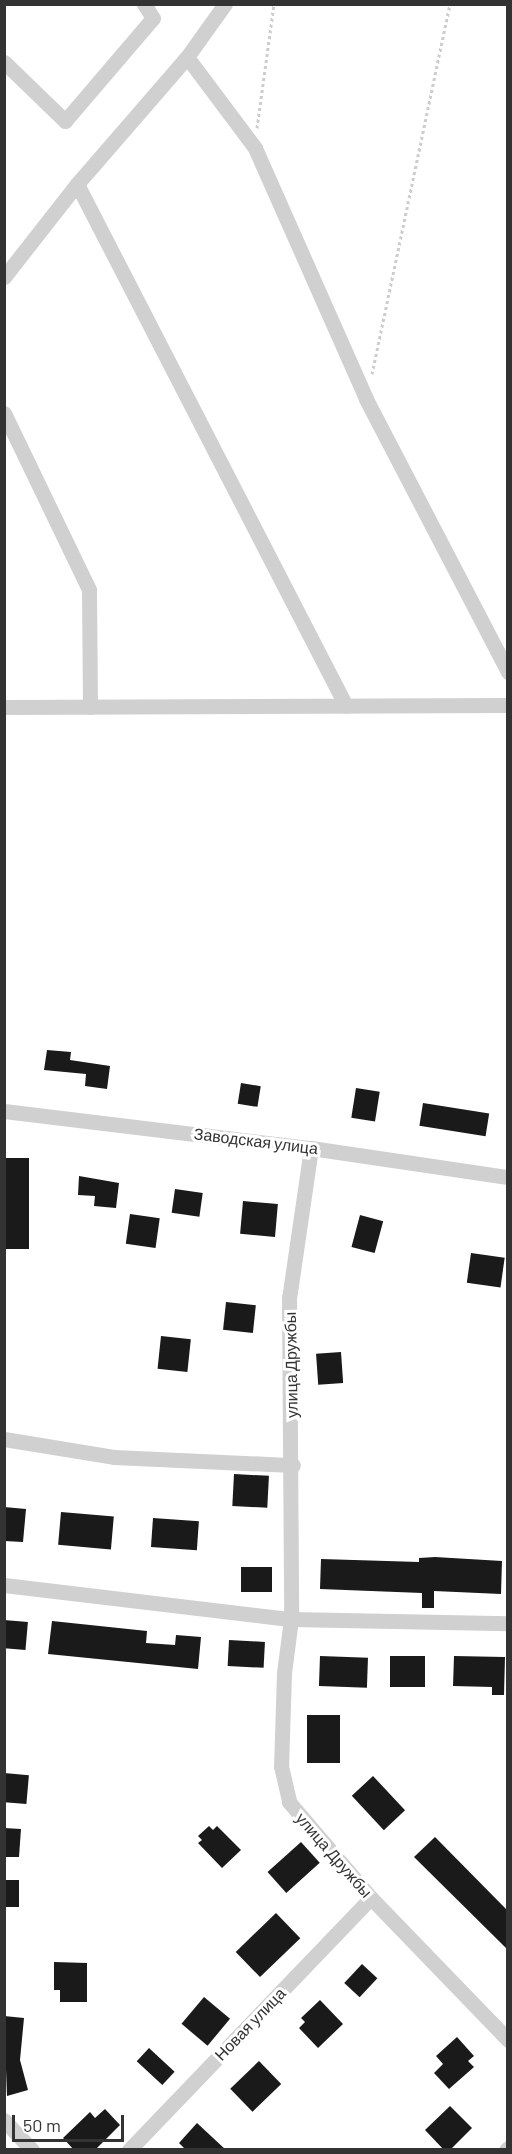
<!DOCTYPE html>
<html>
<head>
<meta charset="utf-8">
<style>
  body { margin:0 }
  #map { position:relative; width:512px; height:2154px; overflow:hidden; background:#fff; font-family:Barlow,sans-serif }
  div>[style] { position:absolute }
  .building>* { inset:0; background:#1a1a1a; transform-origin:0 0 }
  .path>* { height:3px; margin-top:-1.5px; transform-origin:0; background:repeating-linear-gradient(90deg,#cdcdcd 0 3px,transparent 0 6px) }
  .minor>* { height:15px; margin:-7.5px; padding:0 7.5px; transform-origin:7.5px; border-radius:7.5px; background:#d0d0d0 }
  span { translate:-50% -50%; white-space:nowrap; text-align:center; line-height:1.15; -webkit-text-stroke:6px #fff; paint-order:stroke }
  .street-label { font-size:16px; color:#333 }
  .frame { position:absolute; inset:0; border:6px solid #333; pointer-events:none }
  .scale { position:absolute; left:12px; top:2115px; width:112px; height:27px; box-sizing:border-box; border:3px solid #333; border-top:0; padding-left:8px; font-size:18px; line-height:21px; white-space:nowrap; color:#333; -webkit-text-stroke:4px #fff; paint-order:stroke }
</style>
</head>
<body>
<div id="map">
  <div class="building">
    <div style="clip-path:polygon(47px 1050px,71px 1052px,70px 1060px,110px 1066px,107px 1089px,85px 1086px,86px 1074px,44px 1070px)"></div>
    <div style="left:241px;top:1083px;width:20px;height:21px;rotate:9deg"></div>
    <div style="left:356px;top:1088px;width:24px;height:30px;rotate:9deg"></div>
    <div style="left:423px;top:1103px;width:67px;height:23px;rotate:9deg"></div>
    <div style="left:4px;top:1158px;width:25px;height:91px"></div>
    <div style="clip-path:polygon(79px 1176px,119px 1183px,116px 1208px,94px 1206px,95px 1196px,78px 1195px)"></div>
    <div style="left:175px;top:1189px;width:28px;height:24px;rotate:8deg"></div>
    <div style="left:243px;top:1201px;width:35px;height:33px;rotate:5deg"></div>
    <div style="left:130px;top:1214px;width:30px;height:30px;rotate:8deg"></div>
    <div style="left:360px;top:1215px;width:24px;height:33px;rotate:15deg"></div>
    <div style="left:471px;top:1253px;width:34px;height:30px;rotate:8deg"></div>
    <div style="left:226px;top:1302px;width:30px;height:28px;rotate:6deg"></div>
    <div style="left:161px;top:1336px;width:30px;height:33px;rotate:6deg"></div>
    <div style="left:341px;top:1352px;width:31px;height:25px;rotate:86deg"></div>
    <div style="left:234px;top:1474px;width:35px;height:32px;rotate:3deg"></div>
    <div style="clip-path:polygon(4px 1507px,26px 1509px,23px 1542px,4px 1541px)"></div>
    <div style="left:61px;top:1512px;width:53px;height:33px;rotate:5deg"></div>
    <div style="left:153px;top:1518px;width:46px;height:29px;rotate:4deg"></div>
    <div style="clip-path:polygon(435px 1557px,502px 1561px,501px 1594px,434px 1591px,434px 1608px,422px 1608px,422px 1593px,320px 1589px,321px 1559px,419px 1562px,419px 1558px)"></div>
    <div style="left:241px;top:1567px;width:31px;height:25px"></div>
    <div style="left:4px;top:1620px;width:24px;height:28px;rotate:5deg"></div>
    <div style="clip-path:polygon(52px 1621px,147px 1631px,146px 1643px,175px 1645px,176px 1635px,201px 1637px,198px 1669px,48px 1654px)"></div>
    <div style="left:229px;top:1640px;width:36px;height:26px;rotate:3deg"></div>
    <div style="left:320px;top:1656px;width:48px;height:30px;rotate:2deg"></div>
    <div style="left:390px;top:1656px;width:35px;height:31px"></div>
    <div style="clip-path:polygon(454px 1656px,505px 1657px,504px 1695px,492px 1695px,492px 1687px,453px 1686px)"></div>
    <div style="left:340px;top:1715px;width:48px;height:33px;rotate:90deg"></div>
    <div style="left:4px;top:1773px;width:25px;height:29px;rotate:5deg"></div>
    <div style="left:373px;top:1776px;width:47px;height:29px;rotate:47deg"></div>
    <div style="clip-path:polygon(209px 1826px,213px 1830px,217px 1826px,241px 1850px,222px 1868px,198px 1843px,202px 1840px,198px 1836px)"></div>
    <div style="clip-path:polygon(4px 1828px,21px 1829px,19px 1857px,4px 1857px)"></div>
    <div style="clip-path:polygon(435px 1837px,507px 1910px,507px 1949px,414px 1857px)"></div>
    <div style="left:301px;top:1842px;width:28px;height:45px;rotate:48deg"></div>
    <div style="left:4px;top:1880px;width:15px;height:27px"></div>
    <div style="left:276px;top:1913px;width:35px;height:56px;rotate:46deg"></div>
    <div style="clip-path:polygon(54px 1962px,87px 1963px,87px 2002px,60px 2002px,60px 1990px,54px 1990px)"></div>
    <div style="left:362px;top:1964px;width:21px;height:26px;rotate:43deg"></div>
    <div style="left:204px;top:1997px;width:34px;height:35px;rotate:40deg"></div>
    <div style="clip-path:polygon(320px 2000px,343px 2024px,318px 2048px,299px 2028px,305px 2022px,301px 2018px)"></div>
    <div style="clip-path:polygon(4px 2016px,24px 2018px,20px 2060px,28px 2090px,7px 2096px)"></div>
    <div style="clip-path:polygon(457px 2037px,474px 2056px,468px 2061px,474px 2067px,449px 2089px,434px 2073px,443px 2064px,436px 2056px)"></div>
    <div style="left:149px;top:2048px;width:35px;height:18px;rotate:43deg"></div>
    <div style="left:259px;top:2061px;width:32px;height:40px;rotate:46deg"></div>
    <div style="clip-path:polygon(450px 2106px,472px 2128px,450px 2150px,444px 2150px,425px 2130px)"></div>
    <div style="clip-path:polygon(105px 2109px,120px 2125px,95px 2150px,74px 2150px,63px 2138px,90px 2112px,95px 2118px)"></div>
    <div style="clip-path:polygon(197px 2123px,226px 2150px,186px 2150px,179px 2143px)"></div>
  </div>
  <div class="path">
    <div style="left:257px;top:128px;width:125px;rotate:-82.2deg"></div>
    <div style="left:372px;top:374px;width:378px;rotate:-78.1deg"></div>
  </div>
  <div class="minor">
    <div style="left:187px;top:57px;width:114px;rotate:53.2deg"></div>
    <div style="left:255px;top:148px;width:274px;rotate:66.1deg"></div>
    <div style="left:366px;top:399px;width:308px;rotate:62.5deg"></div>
    <div style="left:4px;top:62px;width:85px;rotate:44deg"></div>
    <div style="left:65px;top:121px;width:135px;rotate:-49.5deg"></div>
    <div style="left:153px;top:18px;width:17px;rotate:-123deg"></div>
    <div style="left:77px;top:184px;width:587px;rotate:62.74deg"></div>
    <div style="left:4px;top:277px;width:118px;rotate:-51.9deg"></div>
    <div style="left:77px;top:184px;width:168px;rotate:-49.1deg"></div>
    <div style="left:187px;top:57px;width:65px;rotate:-54.4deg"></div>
    <div style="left:4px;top:413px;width:196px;rotate:64.3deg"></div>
    <div style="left:89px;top:590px;width:117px;rotate:89.5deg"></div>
    <div style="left:4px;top:707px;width:504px;rotate:-0.23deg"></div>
    <div style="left:4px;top:1111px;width:309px;rotate:6.9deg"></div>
    <div style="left:311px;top:1148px;width:199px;rotate:8.4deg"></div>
    <div style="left:311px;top:1148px;width:152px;rotate:98.3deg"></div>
    <div style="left:289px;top:1298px;width:321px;rotate:89.6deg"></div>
    <div style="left:291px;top:1619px;width:54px;rotate:97.4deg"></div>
    <div style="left:284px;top:1673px;width:93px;rotate:91.8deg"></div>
    <div style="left:281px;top:1766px;width:37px;rotate:77deg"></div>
    <div style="left:289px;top:1802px;width:126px;rotate:49.5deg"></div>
    <div style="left:371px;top:1898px;width:197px;rotate:46deg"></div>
    <div style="left:4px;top:1439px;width:111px;rotate:9.3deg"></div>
    <div style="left:114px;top:1457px;width:179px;rotate:2.6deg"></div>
    <div style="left:4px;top:1585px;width:289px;rotate:6.8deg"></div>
    <div style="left:291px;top:1619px;width:217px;rotate:1.1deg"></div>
    <div style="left:4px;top:2120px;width:41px;rotate:47deg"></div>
    <div style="left:129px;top:2150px;width:349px;rotate:-46.2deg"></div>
    <div style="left:506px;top:2150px;width:3px;rotate:-45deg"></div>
  </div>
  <div class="street-label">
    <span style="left:256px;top:1141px;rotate:7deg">Заводская улица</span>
    <span style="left:291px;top:1365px;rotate:-91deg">улица Дружбы</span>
    <span style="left:334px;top:1855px;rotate:49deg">улица Дружбы</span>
    <span style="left:250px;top:2024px;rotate:-46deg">Новая улица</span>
  </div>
  <div class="frame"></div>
  <div class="scale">50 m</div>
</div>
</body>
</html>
